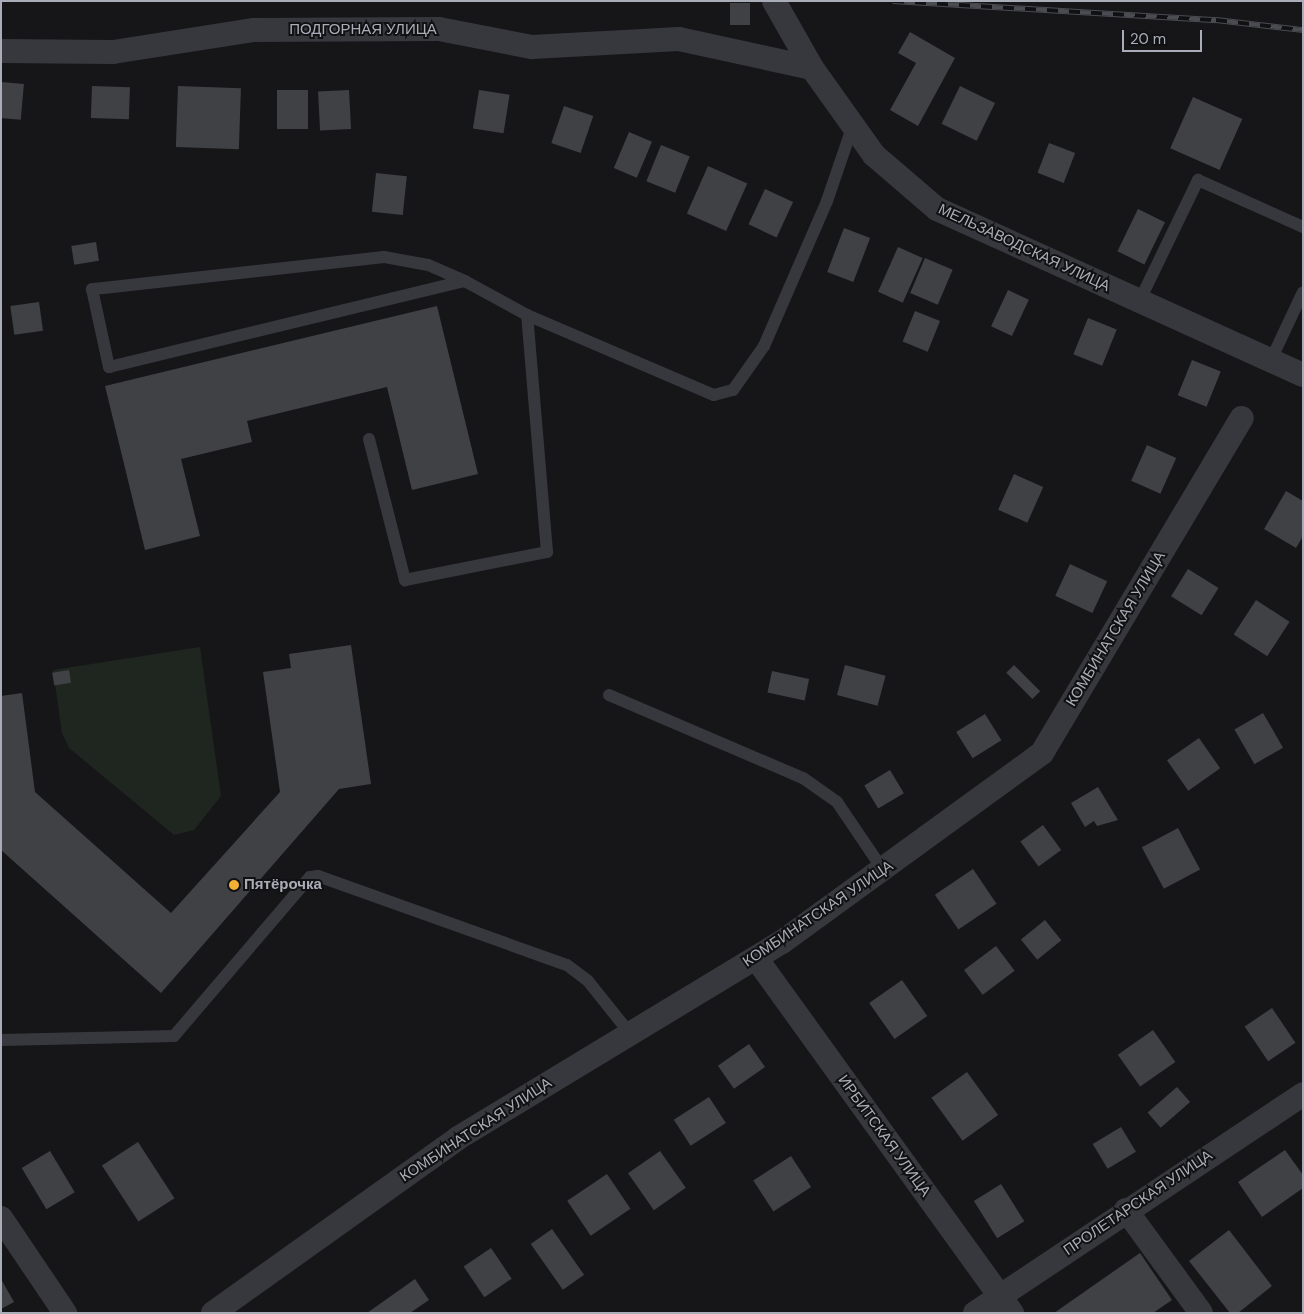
<!DOCTYPE html>
<html>
<head>
<meta charset="utf-8">
<style>
  body { margin:0 }
  #map { position:relative; width:1304px; height:1314px; overflow:hidden; background:#161618; font-family:"DM Sans",sans-serif }
  div>[style] { position:absolute }
  .green>* { inset:0; background:#1e261f }
  .building>* { inset:0; background:#404145; transform-origin:0 0 }
  .service>* { height:12px; margin:-6px; padding:0 6px; transform-origin:6px; border-radius:6px; background:#37383d }
  .minor>* { height:24px; margin:-12px; padding:0 12px; transform-origin:12px; border-radius:12px; background:#37383d }
  .rail>* { height:5.5px; margin-top:-2.75px; transform-origin:0; background:repeating-linear-gradient(90deg,#111113 0 11px,#4a4c52 0 22px); box-sizing:border-box; border-block:1px solid #4a4c52 }
  .dots>* { width:14px; height:14px; translate:-50% -50%; box-sizing:border-box; border:2px solid #111113; border-radius:50% }
  span { translate:-50% -50%; white-space:nowrap; text-align:center; line-height:1.15; -webkit-text-stroke:4px #111113; paint-order:stroke }
  .street-label { font-size:15px; color:#a8adb8 }
  .poi-label { font-size:15px; color:#a8adb8; font-weight:700 }
  .left { translate:0 -50%; text-align:left }
  .frame { position:absolute; inset:0; border:2px solid #a8adb8; pointer-events:none }
  .scale { position:absolute; left:1122px; top:30px; width:80px; height:22px; box-sizing:border-box; border:2px solid #a8adb8; border-top:0; padding-left:6px; font-size:15px; line-height:18px; white-space:nowrap; color:#a8adb8; -webkit-text-stroke:4px #111113; paint-order:stroke }
</style>
</head>
<body>
<div id="map">
  <div class="green">
    <div style="clip-path:polygon(200px 647px,221px 796px,194px 830px,174px 835px,69px 748px,62px 733px,53px 670px)"></div>
  </div>
  <div class="building">
    <div style="left:730px;top:3px;width:20px;height:22px"></div>
    <div style="clip-path:polygon(910px 32px,955px 58px,918px 126px,890px 110px,916px 63px,898px 53px)"></div>
    <div style="left:1px;top:82px;width:23px;height:36px;rotate:5deg"></div>
    <div style="left:92px;top:86px;width:38px;height:32px;rotate:2deg"></div>
    <div style="left:178px;top:86px;width:63px;height:61px;rotate:2deg"></div>
    <div style="left:960px;top:86px;width:39px;height:42px;rotate:26deg"></div>
    <div style="left:277px;top:90px;width:31px;height:39px"></div>
    <div style="left:349px;top:90px;width:39px;height:31px;rotate:87deg"></div>
    <div style="left:479px;top:90px;width:31px;height:39px;rotate:9deg"></div>
    <div style="left:1193px;top:97px;width:54px;height:56px;rotate:24deg"></div>
    <div style="left:564px;top:106px;width:31px;height:39px;rotate:19deg"></div>
    <div style="left:629px;top:132px;width:25px;height:39px;rotate:23deg"></div>
    <div style="left:1049px;top:143px;width:28px;height:32px;rotate:21deg"></div>
    <div style="left:661px;top:145px;width:31px;height:39px;rotate:22deg"></div>
    <div style="left:708px;top:166px;width:43px;height:52px;rotate:24deg"></div>
    <div style="left:376px;top:173px;width:31px;height:39px;rotate:6deg"></div>
    <div style="left:765px;top:189px;width:31px;height:39px;rotate:25deg"></div>
    <div style="left:1138px;top:209px;width:30px;height:47px;rotate:26deg"></div>
    <div style="left:844px;top:228px;width:28px;height:47px;rotate:21deg"></div>
    <div style="left:96px;top:242px;width:19px;height:25px;rotate:81deg"></div>
    <div style="left:898px;top:247px;width:27px;height:49px;rotate:24deg"></div>
    <div style="left:925px;top:258px;width:30px;height:38px;rotate:23deg"></div>
    <div style="left:1008px;top:290px;width:23px;height:40px;rotate:25deg"></div>
    <div style="left:39px;top:302px;width:29px;height:29px;rotate:82deg"></div>
    <div style="clip-path:polygon(437px 306px,478px 474px,412px 490px,387px 387px,247px 421px,252px 442px,181px 459px,200px 536px,145px 550px,105px 386px)"></div>
    <div style="left:915px;top:311px;width:27px;height:33px;rotate:22deg"></div>
    <div style="left:1088px;top:318px;width:31px;height:39px;rotate:22deg"></div>
    <div style="left:1192px;top:360px;width:31px;height:38px;rotate:22deg"></div>
    <div style="left:1147px;top:445px;width:32px;height:39px;rotate:24deg"></div>
    <div style="left:1014px;top:474px;width:32px;height:39px;rotate:24deg"></div>
    <div style="clip-path:polygon(1286px 491px,1303px 501px,1303px 536px,1296px 548px,1264px 529px)"></div>
    <div style="left:1070px;top:564px;width:41px;height:35px;rotate:25deg"></div>
    <div style="left:1188px;top:569px;width:36px;height:32px;rotate:32deg"></div>
    <div style="left:1256px;top:600px;width:40px;height:41px;rotate:33deg"></div>
    <div style="clip-path:polygon(351px 645px,371px 784px,339px 789px,161px 993px,1px 850px,1px 696px,22px 693px,35px 792px,171px 913px,280px 792px,263px 672px,291px 668px,289px 654px)"></div>
    <div style="left:845px;top:665px;width:42px;height:31px;rotate:15deg"></div>
    <div style="left:1014px;top:665px;width:37px;height:11px;rotate:45deg"></div>
    <div style="left:69px;top:670px;width:13px;height:17px;rotate:81deg"></div>
    <div style="left:772px;top:671px;width:38px;height:22px;rotate:12deg"></div>
    <div style="left:1263px;top:713px;width:40px;height:33px;rotate:60deg"></div>
    <div style="left:985px;top:714px;width:31px;height:34px;rotate:58deg"></div>
    <div style="left:1199px;top:738px;width:37px;height:39px;rotate:55deg"></div>
    <div style="left:890px;top:770px;width:27px;height:30px;rotate:59deg"></div>
    <div style="clip-path:polygon(1098px 787px,1118px 820px,1097px 826px,1094px 821px,1085px 827px,1071px 803px)"></div>
    <div style="left:1043px;top:825px;width:31px;height:28px;rotate:54deg"></div>
    <div style="left:1178px;top:828px;width:47px;height:41px;rotate:62deg"></div>
    <div style="left:973px;top:869px;width:42px;height:46px;rotate:56deg"></div>
    <div style="left:1045px;top:920px;width:26px;height:31px;rotate:51deg"></div>
    <div style="left:996px;top:946px;width:31px;height:40px;rotate:53deg"></div>
    <div style="left:902px;top:980px;width:44px;height:40px;rotate:55deg"></div>
    <div style="left:1272px;top:1008px;width:42px;height:33px;rotate:56deg"></div>
    <div style="left:1153px;top:1030px;width:39px;height:43px;rotate:55deg"></div>
    <div style="left:749px;top:1044px;width:28px;height:38px;rotate:55deg"></div>
    <div style="left:967px;top:1072px;width:53px;height:44px;rotate:54deg"></div>
    <div style="left:1177px;top:1087px;width:20px;height:39px;rotate:49deg"></div>
    <div style="left:709px;top:1097px;width:31px;height:42px;rotate:57deg"></div>
    <div style="left:1121px;top:1127px;width:29px;height:33px;rotate:59deg"></div>
    <div style="left:138px;top:1142px;width:67px;height:43px;rotate:57deg"></div>
    <div style="clip-path:polygon(1285px 1150px,1303px 1175px,1303px 1188px,1262px 1217px,1238px 1182px)"></div>
    <div style="left:50px;top:1151px;width:48px;height:33px;rotate:59deg"></div>
    <div style="left:660px;top:1151px;width:45px;height:39px;rotate:55deg"></div>
    <div style="left:791px;top:1156px;width:37px;height:45px;rotate:57deg"></div>
    <div style="left:607px;top:1174px;width:42px;height:48px;rotate:56deg"></div>
    <div style="left:1001px;top:1184px;width:44px;height:32px;rotate:58deg"></div>
    <div style="left:552px;top:1229px;width:56px;height:26px;rotate:55deg"></div>
    <div style="clip-path:polygon(1229px 1230px,1272px 1286px,1238px 1313px,1230px 1313px,1189px 1261px)"></div>
    <div style="left:491px;top:1248px;width:37px;height:33px;rotate:56deg"></div>
    <div style="clip-path:polygon(1140px 1253px,1172px 1300px,1153px 1313px,1054px 1313px)"></div>
    <div style="clip-path:polygon(1px 1279px,14px 1302px,1px 1309px)"></div>
    <div style="clip-path:polygon(415px 1279px,429px 1300px,410px 1313px,367px 1313px)"></div>
  </div>
  <div class="service">
    <div style="left:1139px;top:302px;width:136px;rotate:-64.2deg"></div>
    <div style="left:1198px;top:180px;width:115px;rotate:24.1deg"></div>
    <div style="left:527px;top:315px;width:203px;rotate:23.2deg"></div>
    <div style="left:714px;top:395px;width:20px;rotate:-15deg"></div>
    <div style="left:733px;top:390px;width:54px;rotate:-54.8deg"></div>
    <div style="left:764px;top:346px;width:158px;rotate:-66.5deg"></div>
    <div style="left:827px;top:201px;width:80px;rotate:-71.1deg"></div>
    <div style="left:1270px;top:362px;width:77px;rotate:-64.8deg"></div>
    <div style="left:369px;top:439px;width:146px;rotate:75.7deg"></div>
    <div style="left:405px;top:580px;width:145px;rotate:-11.2deg"></div>
    <div style="left:547px;top:552px;width:238px;rotate:-94.8deg"></div>
    <div style="left:527px;top:315px;width:71px;rotate:-151.3deg"></div>
    <div style="left:465px;top:281px;width:40px;rotate:-156.6deg"></div>
    <div style="left:428px;top:265px;width:45px;rotate:-169.7deg"></div>
    <div style="left:384px;top:257px;width:294px;rotate:173.7deg"></div>
    <div style="left:92px;top:289px;width:80px;rotate:77.7deg"></div>
    <div style="left:109px;top:367px;width:366px;rotate:-13.6deg"></div>
    <div style="left:609px;top:695px;width:211px;rotate:23.2deg"></div>
    <div style="left:803px;top:778px;width:42px;rotate:35.2deg"></div>
    <div style="left:837px;top:802px;width:82px;rotate:55.9deg"></div>
    <div style="left:1px;top:1040px;width:173px;rotate:-1.3deg"></div>
    <div style="left:174px;top:1036px;width:209px;rotate:-49.5deg"></div>
    <div style="left:310px;top:877px;width:8px;rotate:-7deg"></div>
    <div style="left:318px;top:876px;width:264px;rotate:19.7deg"></div>
    <div style="left:567px;top:965px;width:26px;rotate:37deg"></div>
    <div style="left:588px;top:981px;width:70px;rotate:51.3deg"></div>
  </div>
  <div class="minor">
    <div style="left:774px;top:1px;width:77px;rotate:60.4deg"></div>
    <div style="left:812px;top:68px;width:107px;rotate:54.5deg"></div>
    <div style="left:874px;top:155px;width:83px;rotate:40.6deg"></div>
    <div style="left:937px;top:209px;width:402px;rotate:24.4deg"></div>
    <div style="left:1px;top:51px;width:112px;rotate:0.5deg"></div>
    <div style="left:113px;top:52px;width:143px;rotate:-8.9deg"></div>
    <div style="left:254px;top:30px;width:185px;rotate:-0.3deg"></div>
    <div style="left:439px;top:29px;width:95px;rotate:11deg"></div>
    <div style="left:532px;top:47px;width:147px;rotate:-3.1deg"></div>
    <div style="left:679px;top:39px;width:136px;rotate:12.3deg"></div>
    <div style="left:756px;top:958px;width:438px;rotate:54.2deg"></div>
    <div style="left:1126px;top:1210px;width:127px;rotate:53.9deg"></div>
    <div style="left:1px;top:1218px;width:115px;rotate:56deg"></div>
    <div style="left:213px;top:1313px;width:301px;rotate:-35.5deg"></div>
    <div style="left:458px;top:1138px;width:379px;rotate:-31.2deg"></div>
    <div style="left:782px;top:942px;width:321px;rotate:-36deg"></div>
    <div style="left:1042px;top:753px;width:390px;rotate:-59.2deg"></div>
    <div style="left:975px;top:1313px;width:394px;rotate:-33.7deg"></div>
  </div>
  <div class="rail">
    <div style="left:893px;top:1px;width:324px;rotate:3.4deg"></div>
    <div style="left:1216px;top:20px;width:88px;rotate:6.6deg"></div>
  </div>
  <div class="dots">
    <div style="left:234px;top:885px;background:#f2b134"></div>
  </div>
  <div class="street-label">
    <span style="left:363px;top:30px">ПОДГОРНАЯ УЛИЦА</span>
    <span style="left:1024px;top:248px;rotate:25deg">МЕЛЬЗАВОДСКАЯ УЛИЦА</span>
    <span style="left:1116px;top:629px;rotate:-59deg">КОМБИНАТСКАЯ УЛИЦА</span>
    <span style="left:818px;top:914px;rotate:-34deg">КОМБИНАТСКАЯ УЛИЦА</span>
    <span style="left:476px;top:1130px;rotate:-33deg">КОМБИНАТСКАЯ УЛИЦА</span>
    <span style="left:884px;top:1136px;rotate:54deg">ИРБИТСКАЯ УЛИЦА</span>
    <span style="left:1138px;top:1203px;rotate:-34deg">ПРОЛЕТАРСКАЯ УЛИЦА</span>
  </div>
  <div class="poi-label">
    <span class="left" style="left:244px;top:885px">Пятёрочка</span>
  </div>
  <div class="frame"></div>
  <div class="scale">20 m</div>
</div>
</body>
</html>
